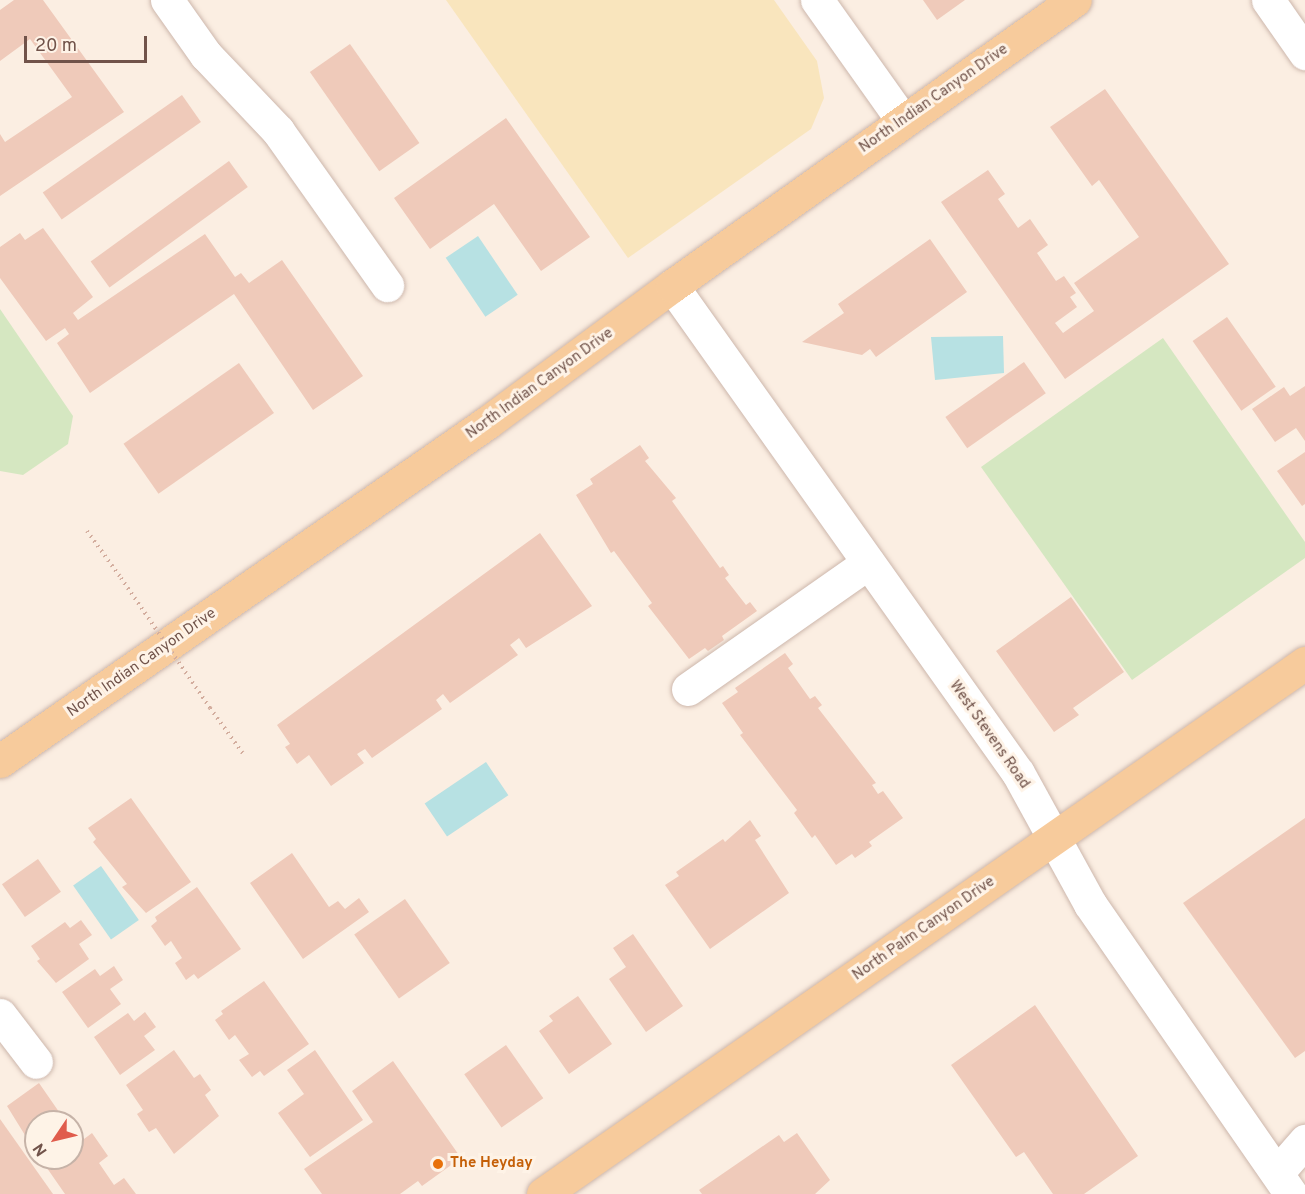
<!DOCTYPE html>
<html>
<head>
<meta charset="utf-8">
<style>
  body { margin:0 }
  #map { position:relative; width:1305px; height:1194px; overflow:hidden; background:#fbeee2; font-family:Overpass,sans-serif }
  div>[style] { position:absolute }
  .green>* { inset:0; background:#d5e7c1 }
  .sand>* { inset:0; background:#f9e5bd }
  .water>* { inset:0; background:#b7e1e3; transform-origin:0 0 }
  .building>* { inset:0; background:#efcaba; transform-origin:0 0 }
  .path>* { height:4px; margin-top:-2px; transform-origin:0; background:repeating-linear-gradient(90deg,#d3ad9e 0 1.5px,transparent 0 6px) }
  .roads { filter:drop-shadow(0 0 2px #cdb7ac) drop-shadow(0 0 2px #cdb7ac) }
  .minor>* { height:33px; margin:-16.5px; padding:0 16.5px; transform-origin:16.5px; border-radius:16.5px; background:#fff }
  .major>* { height:33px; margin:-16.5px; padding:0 16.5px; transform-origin:16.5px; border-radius:16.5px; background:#f7cb9c }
  .path-bridge>* { height:4px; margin-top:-2px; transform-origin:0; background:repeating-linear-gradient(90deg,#d3ad9e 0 1.5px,transparent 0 6px) }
  .dots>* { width:16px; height:16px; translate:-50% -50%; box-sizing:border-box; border:3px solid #fef3e7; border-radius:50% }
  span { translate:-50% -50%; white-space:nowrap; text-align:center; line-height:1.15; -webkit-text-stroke:6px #fef3e7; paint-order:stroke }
  .street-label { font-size:15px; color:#71534a }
  .food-label { font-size:15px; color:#c56008; font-weight:700 }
  .left { translate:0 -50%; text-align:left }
  .north { position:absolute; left:24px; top:1110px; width:60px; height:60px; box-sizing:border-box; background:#fef3e7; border:2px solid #c6b3a8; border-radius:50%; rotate:235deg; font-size:16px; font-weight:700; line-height:24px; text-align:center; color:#71534a }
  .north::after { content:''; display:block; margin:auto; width:21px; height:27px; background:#e05c4c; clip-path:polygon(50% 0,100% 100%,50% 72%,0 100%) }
  .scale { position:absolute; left:24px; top:36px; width:123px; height:27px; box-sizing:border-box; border:3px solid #71534a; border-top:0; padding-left:8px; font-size:18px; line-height:21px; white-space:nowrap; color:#71534a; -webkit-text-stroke:4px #fef3e7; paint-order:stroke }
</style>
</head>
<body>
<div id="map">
  <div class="green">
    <div style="clip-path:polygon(0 309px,73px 416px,68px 444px,23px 475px,0 471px)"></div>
    <div style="clip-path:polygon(1163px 338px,1305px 542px,1305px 558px,1132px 680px,981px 467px)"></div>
  </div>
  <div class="sand">
    <div style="clip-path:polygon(446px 0,774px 0,817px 61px,824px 98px,811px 129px,628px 258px)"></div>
  </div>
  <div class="water">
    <div style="left:478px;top:236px;width:71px;height:39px;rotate:56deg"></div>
    <div style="clip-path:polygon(1003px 336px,1004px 373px,935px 380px,931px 337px)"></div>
    <div style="left:486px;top:762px;width:40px;height:74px;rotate:56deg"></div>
    <div style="left:101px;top:866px;width:66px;height:34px;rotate:55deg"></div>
  </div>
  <div class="building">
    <div style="clip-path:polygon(14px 0,43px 0,124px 112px,0 196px,0 134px,5px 142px,72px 97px,30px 39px,0 61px,0 10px)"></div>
    <div style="clip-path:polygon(923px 0,965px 0,937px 20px)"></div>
    <div style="left:350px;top:44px;width:121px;height:49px;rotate:55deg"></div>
    <div style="clip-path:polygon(1105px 89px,1229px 264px,1065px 379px,941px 202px,988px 170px,1005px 194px,998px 199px,1018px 228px,1030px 219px,1048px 245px,1037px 253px,1056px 281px,1064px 276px,1076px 293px,1070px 297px,1077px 307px,1055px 323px,1063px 333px,1094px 311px,1074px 283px,1139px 237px,1099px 180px,1092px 186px,1050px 127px)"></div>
    <div style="left:182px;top:95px;width:33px;height:170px;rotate:55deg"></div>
    <div style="clip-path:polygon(506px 118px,590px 237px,541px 271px,494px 204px,430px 249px,394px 198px)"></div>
    <div style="left:229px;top:161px;width:32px;height:171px;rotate:54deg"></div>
    <div style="clip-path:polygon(43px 228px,93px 297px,73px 313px,78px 320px,205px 234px,235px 277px,241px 273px,249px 283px,282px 260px,363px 376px,313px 410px,234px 294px,90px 393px,57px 343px,69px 334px,65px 328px,46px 341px,0 278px,0 247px,20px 233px,25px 240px)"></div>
    <div style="clip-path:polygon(930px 239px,967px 292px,876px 357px,870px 349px,862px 355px,802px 342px,844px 313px,838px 304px)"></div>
    <div style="left:1227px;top:317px;width:85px;height:42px;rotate:55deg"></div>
    <div style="left:1024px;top:362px;width:38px;height:96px;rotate:55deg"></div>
    <div style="left:239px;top:363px;width:61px;height:141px;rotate:55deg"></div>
    <div style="clip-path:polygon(1305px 386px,1305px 441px,1296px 428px,1275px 442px,1252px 409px,1284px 387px,1290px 396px)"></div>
    <div style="clip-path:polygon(640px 445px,649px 458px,645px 461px,676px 498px,672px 501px,720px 568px,723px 566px,729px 575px,725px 578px,746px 605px,750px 602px,757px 611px,722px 636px,724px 640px,708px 651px,705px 648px,689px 659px,648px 606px,652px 603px,614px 551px,611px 553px,576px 495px,593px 484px,590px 479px)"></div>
    <div style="clip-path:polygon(1305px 452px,1305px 504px,1302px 506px,1277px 471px)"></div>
    <div style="clip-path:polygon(540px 533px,592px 606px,526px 648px,519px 638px,510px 645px,518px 655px,450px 703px,443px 694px,436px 700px,442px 709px,372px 758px,365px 749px,357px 754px,364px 763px,331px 786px,309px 755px,297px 764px,285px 747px,290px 744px,277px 725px)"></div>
    <div style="clip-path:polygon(1071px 597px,1124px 672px,1073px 708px,1079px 715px,1054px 732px,996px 651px)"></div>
    <div style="clip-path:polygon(785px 653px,793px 664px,788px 668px,810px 699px,815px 696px,822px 705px,818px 708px,876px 783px,872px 785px,878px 794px,883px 791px,903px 818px,869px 842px,872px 846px,855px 858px,852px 854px,836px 865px,815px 835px,812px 838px,794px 813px,797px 810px,740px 735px,743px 733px,722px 703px,738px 692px,735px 688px)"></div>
    <div style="clip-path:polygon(131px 798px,191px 882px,146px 913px,122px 887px,127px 884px,93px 842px,96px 839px,88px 828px)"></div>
    <div style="clip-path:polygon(1305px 818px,1305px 1051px,1295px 1058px,1183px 903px)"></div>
    <div style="clip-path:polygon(750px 820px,761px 836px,755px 840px,789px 893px,710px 949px,665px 885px,679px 876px,676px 872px,723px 839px,725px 842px)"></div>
    <div style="clip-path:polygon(292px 853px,329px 907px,338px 901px,345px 909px,359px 898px,369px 912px,303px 959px,250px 883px)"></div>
    <div style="left:38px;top:859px;width:40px;height:44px;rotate:55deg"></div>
    <div style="clip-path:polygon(197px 887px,241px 949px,198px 979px,194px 974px,186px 980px,175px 963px,182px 958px,171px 941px,165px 946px,151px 926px,157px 921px,155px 917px)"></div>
    <div style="left:405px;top:899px;width:78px;height:62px;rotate:55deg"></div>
    <div style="clip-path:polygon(81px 920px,92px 935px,79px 944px,89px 959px,56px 983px,37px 961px,40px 959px,31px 946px,65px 922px,70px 928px)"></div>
    <div style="clip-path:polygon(633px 934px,683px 1006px,646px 1032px,609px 979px,626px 967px,613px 948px)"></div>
    <div style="clip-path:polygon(114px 966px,123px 980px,110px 989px,121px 1004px,88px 1028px,62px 992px,95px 969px,100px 976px)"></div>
    <div style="clip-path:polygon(264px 981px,309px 1044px,264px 1076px,260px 1071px,252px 1077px,239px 1060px,249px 1054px,235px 1035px,229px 1040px,215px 1020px,223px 1014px,221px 1011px)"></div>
    <div style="clip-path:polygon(578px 996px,612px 1044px,569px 1074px,539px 1031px,553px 1021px,549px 1016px)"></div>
    <div style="clip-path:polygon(1035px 1005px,1138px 1156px,1084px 1194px,1053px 1194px,1024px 1152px,1016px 1157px,951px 1065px)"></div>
    <div style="clip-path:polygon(145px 1012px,156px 1027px,144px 1036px,155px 1050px,120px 1075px,94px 1037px,128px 1013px,134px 1021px)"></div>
    <div style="left:506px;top:1045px;width:65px;height:51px;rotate:55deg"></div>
    <div style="clip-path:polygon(174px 1050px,194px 1078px,200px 1074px,211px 1090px,205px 1095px,219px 1116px,174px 1154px,156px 1128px,149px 1132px,137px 1114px,143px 1110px,126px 1085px)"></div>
    <div style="clip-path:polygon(315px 1050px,363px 1120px,310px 1157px,278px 1113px,304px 1094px,287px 1070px)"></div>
    <div style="clip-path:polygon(393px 1061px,461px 1158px,422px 1186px,418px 1181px,400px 1194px,322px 1194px,304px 1169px,373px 1122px,352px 1091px)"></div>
    <div style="clip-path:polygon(39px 1083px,66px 1122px,36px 1122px,36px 1153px,7px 1106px)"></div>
    <div style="clip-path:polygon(0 1119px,53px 1194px,0 1194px)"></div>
    <div style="clip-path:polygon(72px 1131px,80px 1142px,92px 1133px,108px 1156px,99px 1163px,114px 1185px,124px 1178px,136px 1194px,65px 1194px,40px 1158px,72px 1158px)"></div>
    <div style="clip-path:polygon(797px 1133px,830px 1180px,815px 1194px,702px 1194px,699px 1190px,779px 1135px,784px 1142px)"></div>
  </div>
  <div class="path">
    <div style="left:87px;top:531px;width:58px;rotate:54.1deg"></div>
    <div style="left:210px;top:708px;width:58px;rotate:54.1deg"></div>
  </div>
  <div class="roads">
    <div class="minor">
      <div style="left:167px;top:0;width:67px;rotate:54.7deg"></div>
      <div style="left:206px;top:55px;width:105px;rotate:46.5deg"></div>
      <div style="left:278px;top:131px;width:189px;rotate:54.7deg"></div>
      <div style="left:817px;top:0;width:148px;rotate:54.6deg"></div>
      <div style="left:1268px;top:0;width:65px;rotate:55.1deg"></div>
      <div style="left:672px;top:286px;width:597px;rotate:54.61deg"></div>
      <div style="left:1018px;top:773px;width:149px;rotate:61.2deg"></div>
      <div style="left:1090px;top:904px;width:353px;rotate:55.3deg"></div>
      <div style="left:688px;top:689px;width:220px;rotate:-35deg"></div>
      <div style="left:0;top:1015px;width:59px;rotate:52.5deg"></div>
      <div style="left:1277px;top:1173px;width:43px;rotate:-48.8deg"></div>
    </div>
    <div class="major">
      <div style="left:0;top:761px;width:594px;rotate:-34.79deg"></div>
      <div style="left:488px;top:422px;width:229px;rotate:-36.5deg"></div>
      <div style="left:672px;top:286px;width:494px;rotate:-35.4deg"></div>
      <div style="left:543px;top:1194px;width:929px;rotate:-34.87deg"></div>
    </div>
  </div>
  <div class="path-bridge">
    <div style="left:121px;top:578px;width:158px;rotate:55.6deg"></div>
  </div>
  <div class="dots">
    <div style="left:438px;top:1164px;background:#e8710a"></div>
  </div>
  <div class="street-label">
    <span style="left:934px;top:99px;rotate:-35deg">North Indian Canyon Drive</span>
    <span style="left:540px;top:384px;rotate:-36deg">North Indian Canyon Drive</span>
    <span style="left:142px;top:663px;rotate:-35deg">North Indian Canyon Drive</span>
    <span style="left:989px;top:735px;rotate:55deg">West Stevens Road</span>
    <span style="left:924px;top:929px;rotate:-35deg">North Palm Canyon Drive</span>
  </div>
  <div class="food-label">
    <span class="left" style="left:450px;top:1164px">The Heyday</span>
  </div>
  <div class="north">N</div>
  <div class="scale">20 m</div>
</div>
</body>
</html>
